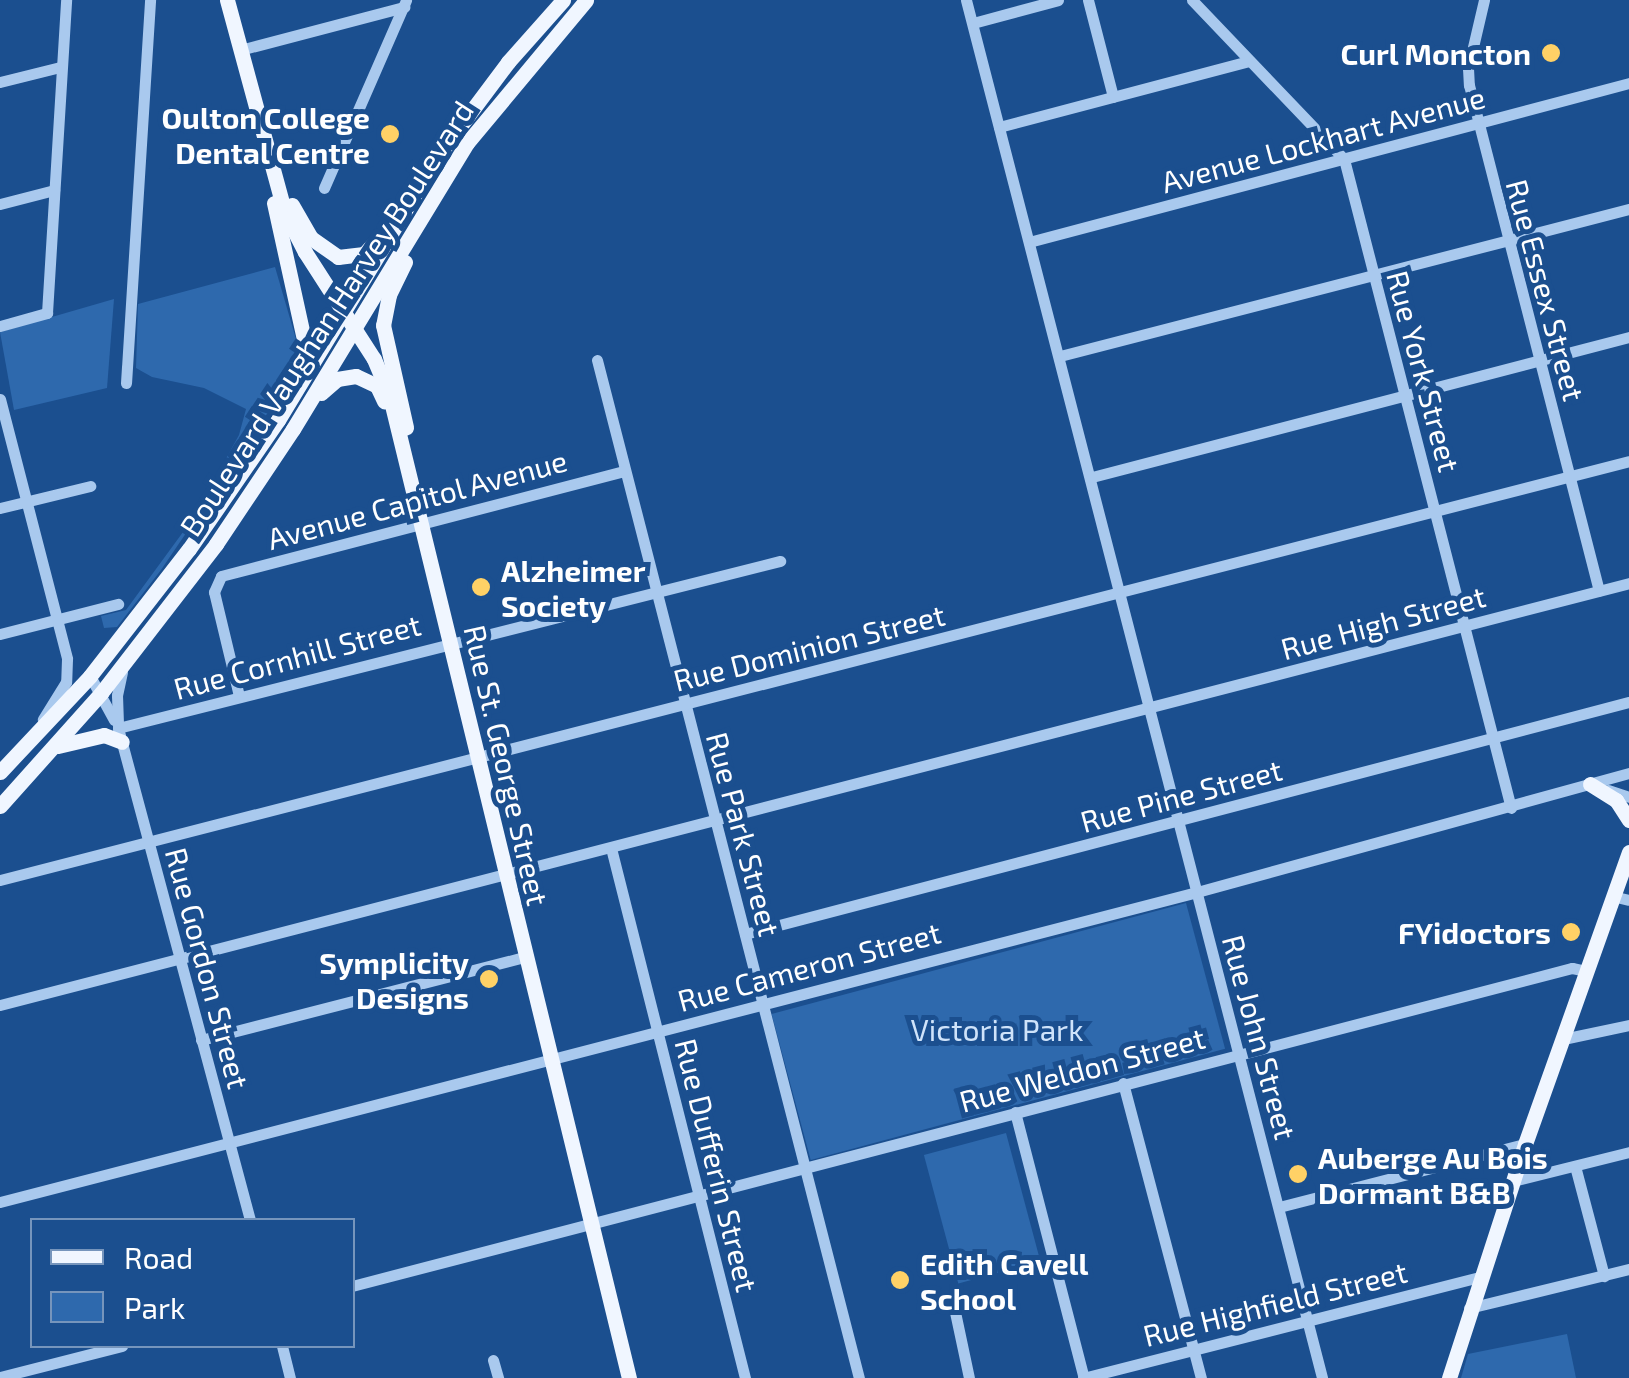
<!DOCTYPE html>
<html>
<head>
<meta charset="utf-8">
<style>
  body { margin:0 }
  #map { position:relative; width:1629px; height:1378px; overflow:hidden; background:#1b4f8f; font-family:"Exo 2",sans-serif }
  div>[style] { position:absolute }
  .green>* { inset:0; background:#2e69ad; transform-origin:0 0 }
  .minor>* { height:11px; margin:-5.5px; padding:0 5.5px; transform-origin:5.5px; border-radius:5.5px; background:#a9c9ee }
  .major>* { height:15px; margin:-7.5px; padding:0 7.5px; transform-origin:7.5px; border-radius:7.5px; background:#f0f6ff }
  .dots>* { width:28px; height:28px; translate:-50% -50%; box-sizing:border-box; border:5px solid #1b4f8f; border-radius:50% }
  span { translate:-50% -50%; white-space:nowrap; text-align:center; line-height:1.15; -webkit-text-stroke:10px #1b4f8f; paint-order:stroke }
  .poi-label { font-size:30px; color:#fff; font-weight:700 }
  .right { translate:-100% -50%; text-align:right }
  .left { translate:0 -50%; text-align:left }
  .street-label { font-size:30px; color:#fff }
  .park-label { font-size:30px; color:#cfe3fa }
  .legend { position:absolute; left:30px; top:1218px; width:325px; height:130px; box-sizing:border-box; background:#1b4f8f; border:2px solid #7695bc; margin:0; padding:12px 18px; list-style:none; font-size:30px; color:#fff }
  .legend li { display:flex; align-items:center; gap:20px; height:50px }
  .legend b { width:50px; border:2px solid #7695bc }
</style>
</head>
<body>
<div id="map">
  <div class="green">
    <div style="clip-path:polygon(275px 267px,298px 346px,294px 374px,161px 570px,117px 627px,104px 628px,101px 616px,126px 610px,194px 517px,239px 435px,246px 409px,204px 388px,152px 377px,136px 368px,138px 304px)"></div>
    <div style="clip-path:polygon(114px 299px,107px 388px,14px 410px,0 332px)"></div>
    <div style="left:1186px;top:903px;width:151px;height:429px;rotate:75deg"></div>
    <div style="left:1006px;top:1133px;width:133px;height:85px;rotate:75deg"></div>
    <div style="clip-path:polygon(1567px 1334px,1576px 1378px,1461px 1378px,1468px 1354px)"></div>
  </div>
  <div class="minor">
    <div style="left:966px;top:0;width:1423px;rotate:75.51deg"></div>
    <div style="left:1088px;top:0;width:100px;rotate:75.5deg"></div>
    <div style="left:1192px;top:0;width:220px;rotate:46.3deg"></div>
    <div style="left:1344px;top:159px;width:670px;rotate:75.57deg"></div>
    <div style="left:1484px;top:0;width:70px;rotate:103.2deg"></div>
    <div style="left:1468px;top:68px;width:17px;rotate:87deg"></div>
    <div style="left:1469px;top:85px;width:522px;rotate:75.59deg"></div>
    <div style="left:973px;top:23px;width:88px;rotate:-15.1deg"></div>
    <div style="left:240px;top:50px;width:170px;rotate:-14.7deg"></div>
    <div style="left:0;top:82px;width:62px;rotate:-14deg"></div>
    <div style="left:999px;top:127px;width:259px;rotate:-14.8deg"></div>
    <div style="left:324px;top:188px;width:205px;rotate:-66.4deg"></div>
    <div style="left:0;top:204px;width:56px;rotate:-14.5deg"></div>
    <div style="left:1029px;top:242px;width:621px;rotate:-14.84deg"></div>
    <div style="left:0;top:326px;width:49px;rotate:-15.5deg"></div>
    <div style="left:47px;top:313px;width:314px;rotate:-86.5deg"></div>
    <div style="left:1060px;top:356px;width:588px;rotate:-14.49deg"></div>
    <div style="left:597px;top:360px;width:1051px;rotate:75.57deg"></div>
    <div style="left:126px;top:383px;width:384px;rotate:-86.4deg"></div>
    <div style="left:0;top:399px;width:268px;rotate:75.5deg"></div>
    <div style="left:67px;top:659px;width:23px;rotate:92deg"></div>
    <div style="left:66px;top:682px;width:44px;rotate:121.9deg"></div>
    <div style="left:1092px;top:477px;width:555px;rotate:-14.61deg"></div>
    <div style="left:0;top:508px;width:93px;rotate:-13.7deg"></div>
    <div style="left:0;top:634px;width:122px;rotate:-14.3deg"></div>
    <div style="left:122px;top:672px;width:24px;rotate:102deg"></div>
    <div style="left:117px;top:695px;width:33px;rotate:88deg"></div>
    <div style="left:118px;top:728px;width:509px;rotate:74.98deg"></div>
    <div style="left:90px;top:676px;width:50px;rotate:61.4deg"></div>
    <div style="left:239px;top:696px;width:107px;rotate:-103.5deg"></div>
    <div style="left:214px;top:592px;width:17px;rotate:-66deg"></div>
    <div style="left:221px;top:576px;width:417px;rotate:-14.6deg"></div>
    <div style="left:118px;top:728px;width:683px;rotate:-14.16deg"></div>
    <div style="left:1608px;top:790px;width:22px;rotate:18deg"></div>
    <div style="left:611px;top:848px;width:547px;rotate:75.81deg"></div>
    <div style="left:0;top:880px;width:1682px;rotate:-14.42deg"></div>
    <div style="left:1612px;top:896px;width:17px;rotate:13deg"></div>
    <div style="left:745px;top:934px;width:914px;rotate:-14.71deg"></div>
    <div style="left:0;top:1005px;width:1683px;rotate:-14.52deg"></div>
    <div style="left:1563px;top:1039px;width:67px;rotate:-12deg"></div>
    <div style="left:201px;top:1040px;width:334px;rotate:-14.4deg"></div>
    <div style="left:1123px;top:1083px;width:305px;rotate:75.2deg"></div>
    <div style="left:1015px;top:1112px;width:275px;rotate:75.5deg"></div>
    <div style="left:1575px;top:1166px;width:114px;rotate:75.2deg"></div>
    <div style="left:1513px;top:1181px;width:120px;rotate:-14deg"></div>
    <div style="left:0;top:1202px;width:1236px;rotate:-14.52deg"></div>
    <div style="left:1197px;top:892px;width:448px;rotate:-15.4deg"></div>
    <div style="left:1279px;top:1207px;width:254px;rotate:-14.4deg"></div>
    <div style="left:352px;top:1286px;width:1261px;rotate:-14.61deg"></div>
    <div style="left:1572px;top:968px;width:14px;rotate:12deg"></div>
    <div style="left:1469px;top:1308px;width:165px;rotate:-13.7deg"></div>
    <div style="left:955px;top:1312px;width:67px;rotate:78deg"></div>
    <div style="left:282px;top:1346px;width:33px;rotate:76deg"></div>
    <div style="left:493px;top:1360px;width:19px;rotate:74deg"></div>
    <div style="left:0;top:1377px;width:126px;rotate:-14.3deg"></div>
    <div style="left:1083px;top:1378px;width:409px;rotate:-14.3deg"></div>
  </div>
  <div class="major">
    <div style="left:227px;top:0;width:221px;rotate:74.8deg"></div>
    <div style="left:285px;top:213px;width:44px;rotate:62.9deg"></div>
    <div style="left:305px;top:252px;width:127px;rotate:57.2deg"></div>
    <div style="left:374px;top:359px;width:41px;rotate:67.2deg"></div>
    <div style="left:390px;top:397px;width:1010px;rotate:76.31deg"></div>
    <div style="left:274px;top:203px;width:139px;rotate:77.6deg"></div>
    <div style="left:304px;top:339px;width:33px;rotate:93deg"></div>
    <div style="left:292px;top:205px;width:38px;rotate:60deg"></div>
    <div style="left:311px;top:238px;width:33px;rotate:35deg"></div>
    <div style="left:338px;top:257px;width:26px;rotate:-7deg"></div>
    <div style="left:364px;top:254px;width:24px;rotate:-48deg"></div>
    <div style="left:405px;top:262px;width:37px;rotate:116deg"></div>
    <div style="left:389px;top:295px;width:31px;rotate:101deg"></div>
    <div style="left:383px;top:325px;width:105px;rotate:77.3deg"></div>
    <div style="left:321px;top:393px;width:21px;rotate:-41deg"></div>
    <div style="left:337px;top:379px;width:19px;rotate:-9deg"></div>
    <div style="left:356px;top:376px;width:23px;rotate:25deg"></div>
    <div style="left:377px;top:386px;width:17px;rotate:65deg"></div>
    <div style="left:58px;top:746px;width:47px;rotate:-13.4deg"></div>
    <div style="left:104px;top:735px;width:19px;rotate:21deg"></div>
    <div style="left:0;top:772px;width:132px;rotate:-46.8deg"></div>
    <div style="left:90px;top:676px;width:161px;rotate:-52.1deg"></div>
    <div style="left:189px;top:549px;width:157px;rotate:-55.4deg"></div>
    <div style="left:278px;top:420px;width:307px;rotate:-58.8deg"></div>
    <div style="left:437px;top:157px;width:119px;rotate:-53.2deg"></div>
    <div style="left:508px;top:62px;width:83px;rotate:-48.4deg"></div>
    <div style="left:1590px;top:784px;width:31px;rotate:32deg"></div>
    <div style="left:1616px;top:800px;width:24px;rotate:57deg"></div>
    <div style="left:0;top:806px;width:152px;rotate:-48.2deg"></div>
    <div style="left:101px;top:693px;width:188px;rotate:-52.3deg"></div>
    <div style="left:216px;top:544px;width:138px;rotate:-56.2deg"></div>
    <div style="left:293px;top:429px;width:335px;rotate:-58.7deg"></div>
    <div style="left:467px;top:143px;width:186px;rotate:-50.2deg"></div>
    <div style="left:1449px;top:1378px;width:246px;rotate:-72deg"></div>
    <div style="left:1525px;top:1144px;width:310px;rotate:-70.4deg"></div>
  </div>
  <div class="dots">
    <div style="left:1551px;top:53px;background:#ffd166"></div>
    <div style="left:390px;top:134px;background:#ffd166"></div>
    <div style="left:481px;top:587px;background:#ffd166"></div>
    <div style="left:1571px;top:932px;background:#ffd166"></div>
    <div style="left:489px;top:979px;background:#ffd166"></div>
    <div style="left:1298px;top:1174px;background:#ffd166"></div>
    <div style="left:900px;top:1280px;background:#ffd166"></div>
  </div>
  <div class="poi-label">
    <span class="right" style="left:1531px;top:53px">Curl Moncton</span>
    <span class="right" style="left:370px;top:134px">Oulton College<br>Dental Centre</span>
    <span class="left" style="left:501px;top:587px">Alzheimer<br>Society</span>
    <span class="right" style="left:1551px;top:932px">FYidoctors</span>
    <span class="right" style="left:469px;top:979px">Symplicity<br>Designs</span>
    <span class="left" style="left:1318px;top:1174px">Auberge Au Bois<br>Dormant B&amp;B</span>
    <span class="left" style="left:920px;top:1280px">Edith Cavell<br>School</span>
  </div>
  <div class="street-label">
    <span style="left:1323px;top:139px;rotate:-15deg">Avenue Lockhart Avenue</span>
    <span style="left:1546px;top:290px;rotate:75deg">Rue Essex Street</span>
    <span style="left:326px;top:318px;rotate:-57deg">Boulevard Vaughan Harvey Boulevard</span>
    <span style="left:1424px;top:371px;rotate:75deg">Rue York Street</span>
    <span style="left:417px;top:499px;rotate:-15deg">Avenue Capitol Avenue</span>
    <span style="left:1383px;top:622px;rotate:-15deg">Rue High Street</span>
    <span style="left:809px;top:647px;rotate:-14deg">Rue Dominion Street</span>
    <span style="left:297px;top:656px;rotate:-15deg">Rue Cornhill Street</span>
    <span style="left:507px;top:765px;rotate:77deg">Rue St. George Street</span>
    <span style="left:1181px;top:795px;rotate:-15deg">Rue Pine Street</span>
    <span style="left:744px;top:834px;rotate:75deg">Rue Park Street</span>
    <span style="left:809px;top:966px;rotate:-15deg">Rue Cameron Street</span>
    <span style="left:208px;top:968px;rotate:75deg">Rue Gordon Street</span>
    <span style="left:1260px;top:1037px;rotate:75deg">Rue John Street</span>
    <span style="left:1082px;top:1069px;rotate:-15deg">Rue Weldon Street</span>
    <span style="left:717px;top:1165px;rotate:76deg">Rue Dufferin Street</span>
    <span style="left:1275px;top:1303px;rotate:-14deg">Rue Highfield Street</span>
  </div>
  <div class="park-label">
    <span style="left:997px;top:1029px">Victoria Park</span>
  </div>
  <ul class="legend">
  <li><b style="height:12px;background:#f0f6ff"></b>Road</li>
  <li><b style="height:28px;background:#2e69ad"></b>Park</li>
  </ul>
</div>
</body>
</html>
